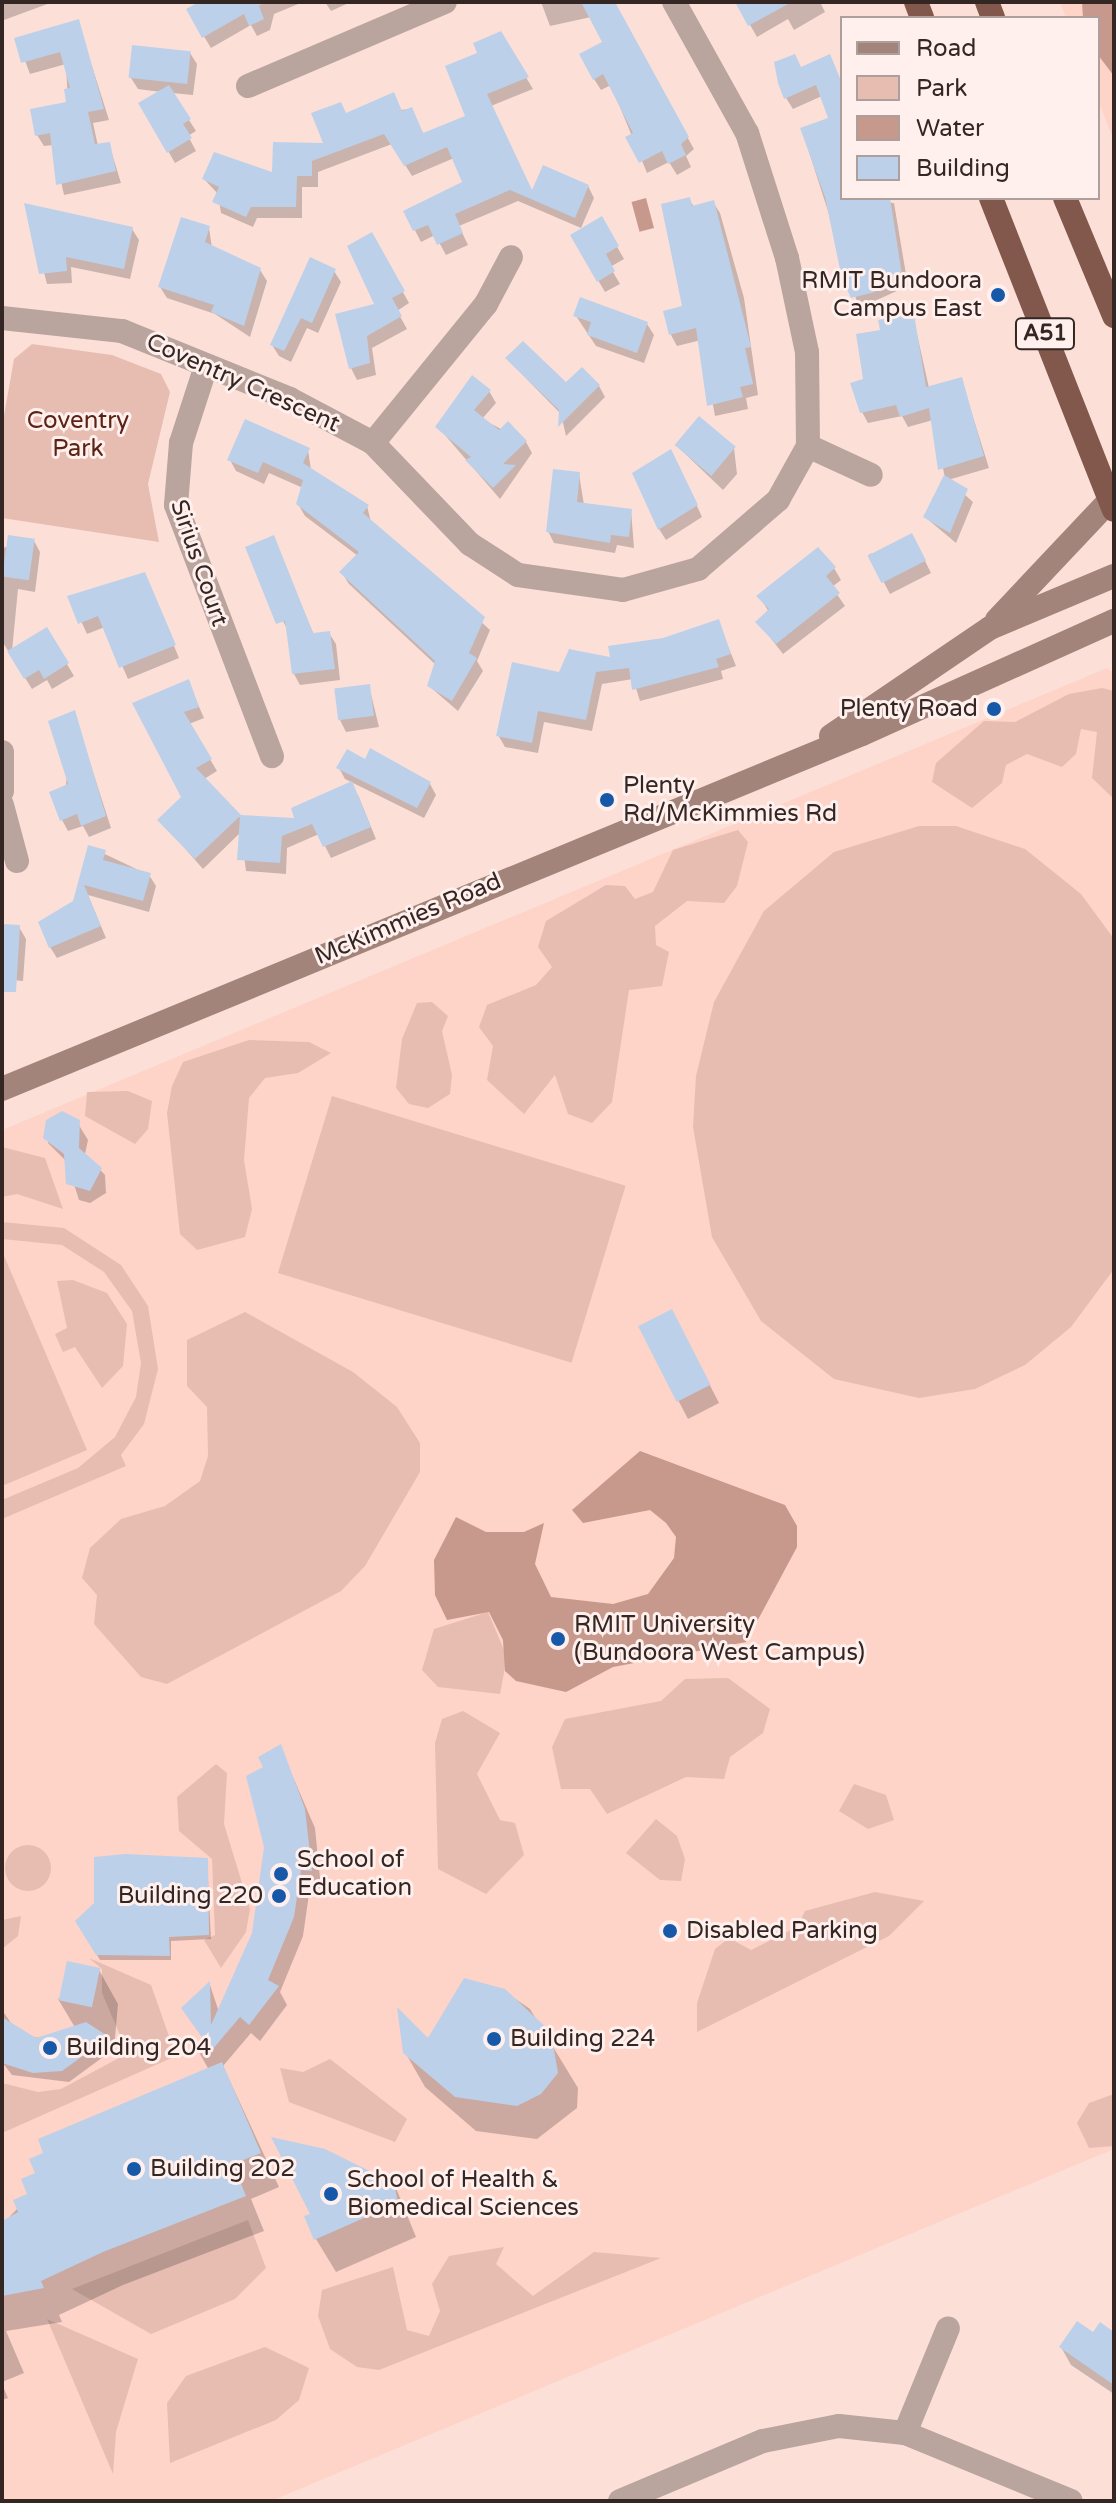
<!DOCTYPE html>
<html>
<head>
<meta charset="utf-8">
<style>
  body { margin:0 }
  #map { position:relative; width:1116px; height:2503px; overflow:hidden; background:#fce0d8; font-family:"Varela Round",sans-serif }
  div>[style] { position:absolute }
  .built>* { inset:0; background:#fed3c8 }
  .green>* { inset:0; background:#e7bdb2; transform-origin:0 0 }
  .round { border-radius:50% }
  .water>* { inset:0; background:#c7998c; transform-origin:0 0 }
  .shadow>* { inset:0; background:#0003 }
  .building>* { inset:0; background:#bdd0e9; transform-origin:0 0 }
  .street>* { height:24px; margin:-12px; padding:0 12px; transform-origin:12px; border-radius:12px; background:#baa49e }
  .secondary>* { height:24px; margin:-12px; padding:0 12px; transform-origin:12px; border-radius:12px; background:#a2847b }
  .highway>* { height:24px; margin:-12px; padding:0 12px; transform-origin:12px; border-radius:12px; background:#82584d }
  .dots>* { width:22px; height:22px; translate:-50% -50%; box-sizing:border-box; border:4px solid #fff0ed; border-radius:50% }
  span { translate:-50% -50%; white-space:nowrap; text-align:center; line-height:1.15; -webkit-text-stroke:6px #fff0ed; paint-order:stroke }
  .shield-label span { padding:2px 6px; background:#fff0ed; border:2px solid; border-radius:6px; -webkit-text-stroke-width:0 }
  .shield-label { font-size:22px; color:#332623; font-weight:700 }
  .poi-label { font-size:24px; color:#332623 }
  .right { translate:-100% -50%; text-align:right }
  .left { translate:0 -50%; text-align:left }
  .street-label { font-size:24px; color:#332623 }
  .park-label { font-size:24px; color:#5c2213 }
  .frame { position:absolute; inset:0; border:4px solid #332623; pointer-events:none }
  .legend { position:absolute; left:840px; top:16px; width:260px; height:184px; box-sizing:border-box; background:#fff0ed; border:2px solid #ad9f9c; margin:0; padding:10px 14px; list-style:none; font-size:24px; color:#332623 }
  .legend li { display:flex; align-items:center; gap:16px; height:40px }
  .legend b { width:40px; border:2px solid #ad9f9c }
</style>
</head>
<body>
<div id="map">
  <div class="built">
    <div style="clip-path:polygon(1060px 2px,1114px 2px,1114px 141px,1098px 100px,1098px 18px,1066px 18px)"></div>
    <div style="clip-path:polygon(1107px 668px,1114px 673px,1114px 2149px,271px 2501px,2px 2501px,2px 1130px)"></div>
  </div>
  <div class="green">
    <div style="clip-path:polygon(32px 344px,112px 355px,161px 374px,170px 392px,148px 484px,159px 542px,2px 518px,2px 427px,14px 359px)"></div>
    <div style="clip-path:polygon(1102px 688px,1114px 691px,1114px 799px,1092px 778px,1097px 732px,1081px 729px,1076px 754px,1062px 767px,1027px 754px,1006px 765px,1002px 783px,972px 808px,932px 782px,936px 763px,984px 721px,1015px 722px,1069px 694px)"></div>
    <div style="clip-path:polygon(919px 826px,956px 826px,1025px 849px,1081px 894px,1114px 939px,1114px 1269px,1071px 1327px,1025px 1365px,975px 1389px,919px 1398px,834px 1379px,761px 1321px,712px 1237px,693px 1127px,696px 1076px,714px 1002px,764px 911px,834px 852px)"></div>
    <div style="clip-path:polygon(738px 830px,748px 842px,737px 886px,724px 903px,687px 901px,655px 926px,656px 945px,669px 952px,662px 986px,629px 990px,612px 1102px,592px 1123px,568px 1114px,555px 1075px,524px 1114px,487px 1080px,493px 1046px,479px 1027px,487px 1005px,536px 985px,552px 967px,538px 947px,546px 921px,606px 885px,625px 886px,635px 899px,653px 892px,673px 850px)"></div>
    <div style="clip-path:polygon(432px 1002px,448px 1016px,442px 1031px,452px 1075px,450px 1094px,428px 1108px,409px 1104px,396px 1088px,402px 1039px,417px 1003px)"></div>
    <div style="clip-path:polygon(249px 1040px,309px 1042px,331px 1053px,298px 1073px,265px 1078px,249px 1098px,244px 1160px,252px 1209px,245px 1237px,197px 1250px,180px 1234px,167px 1113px,172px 1086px,183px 1062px)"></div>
    <div style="clip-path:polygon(128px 1091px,152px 1101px,148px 1129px,135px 1144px,85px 1116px,87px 1092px)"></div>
    <div style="left:332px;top:1096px;width:307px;height:185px;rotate:17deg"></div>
    <div style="clip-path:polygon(2px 1147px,45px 1158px,63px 1209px,17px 1194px,2px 1197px)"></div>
    <div style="clip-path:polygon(2px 1222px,64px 1228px,121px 1265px,148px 1306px,158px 1369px,144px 1424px,121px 1455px,126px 1466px,2px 1519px,2px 1500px,78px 1468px,115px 1437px,136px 1397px,141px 1363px,132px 1311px,104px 1272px,62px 1245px,2px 1239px)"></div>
    <div style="clip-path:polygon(2px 1251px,87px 1450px,2px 1486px)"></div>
    <div style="clip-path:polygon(73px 1280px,107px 1293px,127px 1324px,123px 1366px,102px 1388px,75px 1347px,63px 1352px,55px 1334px,67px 1328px,57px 1281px)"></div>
    <div style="clip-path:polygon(245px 1312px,353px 1372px,397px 1407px,420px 1443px,420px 1472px,365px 1566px,341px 1591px,167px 1684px,141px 1677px,94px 1624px,97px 1595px,82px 1578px,90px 1548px,121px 1519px,165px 1506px,200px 1481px,208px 1456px,207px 1407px,187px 1386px,187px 1340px)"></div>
    <div style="clip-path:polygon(488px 1612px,507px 1657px,500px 1694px,438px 1687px,422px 1670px,434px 1629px)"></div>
    <div style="clip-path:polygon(728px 1678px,770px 1709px,763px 1733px,730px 1757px,724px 1779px,686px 1777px,607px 1814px,590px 1789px,561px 1789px,552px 1747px,565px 1719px,661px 1701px,685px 1679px)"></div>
    <div style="clip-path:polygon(463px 1711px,500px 1733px,477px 1774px,500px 1820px,515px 1823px,524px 1855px,486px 1894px,438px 1869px,435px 1743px,442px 1719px)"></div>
    <div style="clip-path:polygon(216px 1764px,227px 1773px,224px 1824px,250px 1909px,246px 1932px,221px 1968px,204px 1940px,215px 1935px,212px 1859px,179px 1831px,177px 1797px)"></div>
    <div style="clip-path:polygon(854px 1784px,886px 1795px,894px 1820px,868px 1829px,839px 1811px)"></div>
    <div style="clip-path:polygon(656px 1819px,677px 1836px,685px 1859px,681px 1881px,660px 1880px,626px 1853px)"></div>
    <div class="round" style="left:5px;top:1845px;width:46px;height:46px"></div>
    <div style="clip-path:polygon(875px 1892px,924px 1901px,889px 1936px,697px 2032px,697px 2003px,715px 1949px,729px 1938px,751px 1950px,797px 1927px,805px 1911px)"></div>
    <div style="clip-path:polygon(21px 1916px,18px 1936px,2px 1949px,2px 1920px)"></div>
    <div style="clip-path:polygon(89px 1958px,151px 1985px,176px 2056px,2px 2133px,2px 2083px,38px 2092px,61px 2089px,119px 2058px,123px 2042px,102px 1993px,102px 1969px)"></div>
    <div style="clip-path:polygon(330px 2059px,407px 2119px,395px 2142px,289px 2102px,280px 2068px,303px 2072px)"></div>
    <div style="clip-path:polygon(1114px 2094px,1114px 2146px,1089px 2148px,1077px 2123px,1089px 2103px)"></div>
    <div style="clip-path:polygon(248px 2220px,266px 2268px,235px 2299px,151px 2334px,72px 2289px)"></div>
    <div style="clip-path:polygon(504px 2247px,496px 2264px,533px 2296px,594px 2252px,661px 2258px,379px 2370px,357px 2367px,330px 2349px,318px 2316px,322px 2290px,393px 2267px,407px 2330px,429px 2336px,440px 2311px,432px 2284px,449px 2256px)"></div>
    <div style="clip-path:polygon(47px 2319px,138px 2359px,116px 2432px,113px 2474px)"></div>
    <div style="clip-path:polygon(265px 2347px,309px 2368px,299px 2400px,276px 2420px,170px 2463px,167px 2403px,186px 2376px)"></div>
  </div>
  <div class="water">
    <div style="clip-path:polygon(1082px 2px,1114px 2px,1114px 76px,1098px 55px,1098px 18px,1083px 18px)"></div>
    <div style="left:646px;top:198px;width:31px;height:15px;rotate:75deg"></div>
    <div style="clip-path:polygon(640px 1451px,785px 1505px,797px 1526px,797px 1547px,746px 1642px,613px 1667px,566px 1692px,516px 1681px,505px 1671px,503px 1640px,489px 1612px,447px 1620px,435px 1595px,434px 1560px,456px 1517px,486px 1532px,524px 1532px,544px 1523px,535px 1564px,551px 1597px,613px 1604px,648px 1594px,674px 1558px,676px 1537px,666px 1523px,650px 1510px,583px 1523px,572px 1510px)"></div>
  </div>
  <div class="shadow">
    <div style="clip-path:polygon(2px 2px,53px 2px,4px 20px)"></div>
    <div style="clip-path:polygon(303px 2px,274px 14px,270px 30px,257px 36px,251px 25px,211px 48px,188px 10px,199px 2px)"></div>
    <div style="clip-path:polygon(325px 2px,351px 2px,331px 11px)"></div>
    <div style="clip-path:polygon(541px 2px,611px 2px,694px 149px,686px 156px,691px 167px,677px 175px,669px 162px,647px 173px,611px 85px,601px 90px,594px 79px,605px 42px,591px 17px,550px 26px)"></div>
    <div style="clip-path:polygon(737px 2px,820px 2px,825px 12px,794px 30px,788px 19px,757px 37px)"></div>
    <div style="clip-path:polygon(78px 22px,109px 120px,93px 123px,98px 146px,109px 144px,121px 183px,64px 195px,53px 145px,44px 146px,37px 135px,68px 104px,66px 64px,30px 74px,17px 39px)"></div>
    <div style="clip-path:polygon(500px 34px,533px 89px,491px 106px,533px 193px,588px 186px,594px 198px,581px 228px,518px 201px,459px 226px,468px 245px,446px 255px,435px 235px,421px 242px,405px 211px,465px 183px,454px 158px,412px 176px,392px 144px,318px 172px,318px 187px,302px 187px,302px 218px,257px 218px,253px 227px,221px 213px,218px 194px,204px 179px,274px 175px,326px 145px,346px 115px,411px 109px,424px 135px,468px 117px,480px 54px)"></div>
    <div style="clip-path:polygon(190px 53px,197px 64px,193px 95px,172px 93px,196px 131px,188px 136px,196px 151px,175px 163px,141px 104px,161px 92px,138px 89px,131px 78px)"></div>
    <div style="clip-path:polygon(801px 69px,842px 83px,842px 198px,894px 203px,908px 286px,859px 308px,802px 130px,830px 120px,822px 96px,793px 109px,786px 98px)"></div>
    <div style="clip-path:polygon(689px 199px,694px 207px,713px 202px,720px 213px,744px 298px,758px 395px,746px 398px,748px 409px,715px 416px,701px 340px,677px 346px,671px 335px,684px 308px)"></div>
    <div style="clip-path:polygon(27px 206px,132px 229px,139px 240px,130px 279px,71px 267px,72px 283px,47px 284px)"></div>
    <div style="clip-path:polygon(601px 219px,624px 259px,610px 267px,620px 284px,605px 292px,572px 236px)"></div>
    <div style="clip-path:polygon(209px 228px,212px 248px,260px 270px,267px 281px,250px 337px,215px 314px,167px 298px,160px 287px)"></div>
    <div style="clip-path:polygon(371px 235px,409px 303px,397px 311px,407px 329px,372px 348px,376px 375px,357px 380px,351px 368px,376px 305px)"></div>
    <div style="clip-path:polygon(334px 271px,341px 282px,318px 333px,307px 328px,291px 362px,279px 356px,272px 345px)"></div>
    <div style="clip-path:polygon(576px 316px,647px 324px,654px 335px,644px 363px,596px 346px)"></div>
    <div style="clip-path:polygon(913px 316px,929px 388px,961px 379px,989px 468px,948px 480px,973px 502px,956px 543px,925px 517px,945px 478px,933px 420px,908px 427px,902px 416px,868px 423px,862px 412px,882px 332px)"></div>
    <div style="clip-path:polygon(507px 359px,566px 385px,599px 386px,605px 397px,566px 436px,561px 414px)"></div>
    <div style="clip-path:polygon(489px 391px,496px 403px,482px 419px,526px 442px,532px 453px,500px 499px,438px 427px)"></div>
    <div style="clip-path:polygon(677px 446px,734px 448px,737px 474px,723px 490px)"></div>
    <div style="clip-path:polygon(308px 450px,311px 470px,367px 506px,371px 522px,490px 630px,477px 661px,483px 671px,458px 711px,429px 686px,436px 665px,349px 584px,342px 573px,358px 556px,305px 516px,298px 504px,303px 488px,269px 473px,264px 484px,236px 471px,230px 460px)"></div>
    <div style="clip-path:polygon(677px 462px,702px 517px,666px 540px,659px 529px)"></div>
    <div style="clip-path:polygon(579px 474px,584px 505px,631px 510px,634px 548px,617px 545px,615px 553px,554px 543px,548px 531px)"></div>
    <div style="clip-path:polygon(273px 538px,314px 635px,329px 633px,336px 644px,340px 680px,300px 685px,294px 674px,289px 633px,247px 548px)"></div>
    <div style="clip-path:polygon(34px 541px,40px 552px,35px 592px,18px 589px,12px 651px,46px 629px,74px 676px,52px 689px,47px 680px,32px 689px,2px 641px,2px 548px)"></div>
    <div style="clip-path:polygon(918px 547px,931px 573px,890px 594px,869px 554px)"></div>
    <div style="clip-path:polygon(834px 568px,841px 580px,832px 587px,845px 606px,783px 654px,758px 622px,769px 612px,759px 596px)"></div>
    <div style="clip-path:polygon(144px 574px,179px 658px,128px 679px,105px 627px,87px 634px,70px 597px)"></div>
    <div style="clip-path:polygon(718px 621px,736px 666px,721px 671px,723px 679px,640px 701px,633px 679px,602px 684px,592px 731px,544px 722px,538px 753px,505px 747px,498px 735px,560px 674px)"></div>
    <div style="clip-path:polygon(188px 682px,204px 718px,189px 724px,217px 771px,204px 779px,240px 817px,297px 820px,358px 795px,376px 839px,331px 858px,319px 834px,287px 848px,286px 874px,246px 871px,241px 832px,203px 869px,160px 820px,183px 797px,135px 704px)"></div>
    <div style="clip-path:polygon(369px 686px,379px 727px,346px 732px,340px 720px)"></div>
    <div style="clip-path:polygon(74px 713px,111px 828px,89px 837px,83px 826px,68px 831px,62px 820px)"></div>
    <div style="clip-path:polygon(365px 762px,430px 784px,436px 795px,424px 818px,345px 779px,339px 768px)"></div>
    <div style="clip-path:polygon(90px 847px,149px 875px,156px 886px,149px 912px,88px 895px,106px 938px,57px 958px,50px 947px,75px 902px)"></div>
    <div style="clip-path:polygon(2px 926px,19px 927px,26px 939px,23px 981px,2px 979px)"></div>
    <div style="clip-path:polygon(51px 1117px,74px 1117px,88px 1140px,85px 1154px,105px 1175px,106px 1193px,90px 1203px,79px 1200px,67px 1162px,48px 1143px)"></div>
    <div style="clip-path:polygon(640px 1327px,681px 1329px,719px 1403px,688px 1419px)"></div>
    <div style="clip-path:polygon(280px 1747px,315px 1828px,321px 1888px,310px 1887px,303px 1936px,280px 1992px,287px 2005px,260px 2041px,251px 2033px,223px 2066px,279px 2187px,251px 2199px,264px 2231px,123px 2285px,59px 2315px,62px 2322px,6px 2331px,24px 2373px,2px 2382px,2px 2225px,30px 2195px,209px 2070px,200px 2054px,206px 2042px,184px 2009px,210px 1985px,219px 2012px,254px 1934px,266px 1847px,266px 1768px)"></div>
    <div style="clip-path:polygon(207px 1860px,211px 1939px,171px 1941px,171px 1960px,100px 1960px,78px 1922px)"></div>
    <div style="clip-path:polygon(99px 1970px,118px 2004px,114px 2049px,69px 2082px,12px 2075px,2px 2062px,2px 2010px,20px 2036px,53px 2039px,76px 2029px,58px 1999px)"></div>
    <div style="clip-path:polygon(504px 1991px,530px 2009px,578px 2088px,577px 2108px,537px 2139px,476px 2131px,425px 2087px,405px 2052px)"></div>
    <div style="clip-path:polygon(325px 2151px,396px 2188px,416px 2237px,336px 2272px,316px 2239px,313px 2215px)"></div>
    <div style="clip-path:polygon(1114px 2334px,1114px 2394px,1071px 2365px,1061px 2347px)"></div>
    <div style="clip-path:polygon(2px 2384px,8px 2398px,2px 2400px)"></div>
  </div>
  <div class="building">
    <div style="clip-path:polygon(199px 2px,265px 2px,259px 6px,264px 19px,249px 26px,244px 14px,202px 38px,186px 9px)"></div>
    <div style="clip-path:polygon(581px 2px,615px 2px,689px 137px,681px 144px,686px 155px,668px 164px,662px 151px,639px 163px,625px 137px,633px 133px,603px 74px,593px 80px,579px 54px,602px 42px)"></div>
    <div style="clip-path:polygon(735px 2px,792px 2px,748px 26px)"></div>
    <div style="clip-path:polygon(79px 19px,104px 109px,88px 112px,95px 144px,110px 142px,116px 171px,56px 185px,50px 133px,35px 136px,30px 109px,66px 102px,64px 89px,70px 88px,60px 52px,21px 63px,14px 38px)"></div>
    <div style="clip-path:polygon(501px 31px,529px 77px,487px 94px,532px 190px,543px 165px,589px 185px,575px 218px,510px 190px,455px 214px,463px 233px,437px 245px,428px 225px,413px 231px,403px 211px,462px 182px,447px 147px,404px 166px,384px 134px,312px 161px,312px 176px,297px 176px,296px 207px,251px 207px,246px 217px,212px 202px,219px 187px,202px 179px,214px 152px,272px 172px,273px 142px,323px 143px,311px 113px,341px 102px,346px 113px,394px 92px,402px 111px,412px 107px,423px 133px,465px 116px,445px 66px,477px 53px,473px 43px)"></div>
    <div style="left:132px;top:45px;width:59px;height:33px;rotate:6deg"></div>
    <div style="clip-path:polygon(795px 54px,801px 67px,830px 54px,842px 83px,842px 198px,890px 198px,902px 275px,873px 282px,875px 292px,851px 298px,842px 279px,825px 197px,800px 128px,828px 118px,816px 85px,784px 99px,778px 83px,774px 62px)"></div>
    <div style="clip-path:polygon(169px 85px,191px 119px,183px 124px,192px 138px,167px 153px,138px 103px)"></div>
    <div style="clip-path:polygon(690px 197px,692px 206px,714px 200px,751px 347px,745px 348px,753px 384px,740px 387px,743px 397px,707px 406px,696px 328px,669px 335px,663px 311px,682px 306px,661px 204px)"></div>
    <div style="clip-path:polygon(24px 203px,133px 227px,124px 269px,66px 257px,67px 271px,39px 274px)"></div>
    <div style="clip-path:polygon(602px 216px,619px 246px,606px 254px,615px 271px,597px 282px,570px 235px)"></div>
    <div style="clip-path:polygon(181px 217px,210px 226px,205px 242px,261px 268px,244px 326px,211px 312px,214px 305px,158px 287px)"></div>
    <div style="clip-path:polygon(372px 232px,405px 291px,392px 298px,402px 316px,367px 336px,370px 363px,349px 369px,335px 314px,374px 304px,347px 246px)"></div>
    <div style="clip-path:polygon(310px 257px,336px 269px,312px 323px,301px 318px,284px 351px,270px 345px)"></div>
    <div style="clip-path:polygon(580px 297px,648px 322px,637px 353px,587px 335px,591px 322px,573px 316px)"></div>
    <div style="clip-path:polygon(914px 314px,926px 387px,962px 377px,984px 456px,938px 470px,929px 408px,900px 417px,896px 405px,860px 413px,850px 383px,863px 379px,856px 334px,880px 330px,878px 320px)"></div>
    <div style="clip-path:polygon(523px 341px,566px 382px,582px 367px,600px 385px,558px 427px,559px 410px,505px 358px)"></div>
    <div style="clip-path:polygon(472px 375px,491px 390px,474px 410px,499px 430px,508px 421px,527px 441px,503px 464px,516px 465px,493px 488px,465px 460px,471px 457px,435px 427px)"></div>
    <div style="left:699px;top:416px;width:48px;height:38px;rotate:40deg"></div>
    <div style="clip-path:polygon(245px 419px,310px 448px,303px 463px,369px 505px,363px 513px,485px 617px,469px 653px,477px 658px,452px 701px,427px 686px,435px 661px,339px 572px,359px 552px,296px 504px,303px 480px,263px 462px,258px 473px,227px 460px)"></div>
    <div style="clip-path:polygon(671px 449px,698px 505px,658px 530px,632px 473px)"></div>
    <div style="clip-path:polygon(553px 469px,580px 472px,577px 502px,632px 509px,629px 537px,611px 535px,610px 543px,546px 532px)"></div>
    <div style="clip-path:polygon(944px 475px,968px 489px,950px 533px,923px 517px)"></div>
    <div style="left:912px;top:533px;width:31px;height:50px;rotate:63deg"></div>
    <div style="left:8px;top:535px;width:27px;height:42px;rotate:8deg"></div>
    <div style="clip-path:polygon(274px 535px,313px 633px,330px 631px,335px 669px,292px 674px,285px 621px,276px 624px,245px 547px)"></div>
    <div style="clip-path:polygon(818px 547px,836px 567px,826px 576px,840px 593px,776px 644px,755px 622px,769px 609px,756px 596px)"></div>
    <div style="clip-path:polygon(145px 572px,176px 645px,119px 668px,98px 616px,78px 624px,67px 596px)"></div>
    <div style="clip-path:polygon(719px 619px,731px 654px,716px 659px,719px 667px,632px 690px,629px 668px,596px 672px,586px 720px,538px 711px,532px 743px,496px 736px,512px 662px,559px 672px,569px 649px,610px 657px,608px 646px,663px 638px)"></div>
    <div style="clip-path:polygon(47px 627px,69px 663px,44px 679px,39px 670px,24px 679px,7px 651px)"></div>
    <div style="clip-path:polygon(189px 679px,199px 707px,184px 712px,212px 759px,196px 768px,241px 815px,294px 818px,291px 808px,352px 781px,371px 827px,323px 847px,312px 824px,282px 836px,280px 863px,237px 860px,240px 816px,195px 859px,157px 820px,181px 797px,132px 703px)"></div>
    <div style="left:370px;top:684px;width:32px;height:36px;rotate:83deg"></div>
    <div style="clip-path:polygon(75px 710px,106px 816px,81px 826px,77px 814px,60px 821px,49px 792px,68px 784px,48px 721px)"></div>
    <div style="clip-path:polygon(370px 748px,431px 782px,417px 808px,336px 768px,347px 749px,365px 759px)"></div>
    <div style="clip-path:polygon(88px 845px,106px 850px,103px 860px,151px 873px,143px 901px,84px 885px,101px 926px,49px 948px,38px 922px,73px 901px)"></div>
    <div style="clip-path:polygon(2px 924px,20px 925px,16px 992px,2px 992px)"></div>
    <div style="clip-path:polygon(62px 1111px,80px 1120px,79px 1148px,102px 1168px,90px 1191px,66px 1184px,64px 1154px,43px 1138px,46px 1120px)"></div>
    <div style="left:672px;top:1309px;width:85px;height:38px;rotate:63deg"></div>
    <div style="clip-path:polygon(281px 1744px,305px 1809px,312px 1871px,301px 1870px,294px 1917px,268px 1980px,279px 1986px,249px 2025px,240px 2017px,212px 2050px,198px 2054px,204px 2040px,181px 2008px,210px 1981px,211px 2025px,252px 1933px,264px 1847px,246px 1776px,263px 1767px,258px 1757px)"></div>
    <div style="clip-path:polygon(125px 1854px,208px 1858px,209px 1935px,169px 1937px,170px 1956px,96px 1955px,75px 1921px,94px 1903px,94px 1857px)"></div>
    <div style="left:67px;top:1961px;width:34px;height:40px;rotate:12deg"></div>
    <div style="clip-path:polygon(464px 1978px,505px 1989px,551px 2032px,558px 2073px,541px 2094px,517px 2106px,455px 2097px,403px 2053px,397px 2007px,428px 2038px)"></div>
    <div style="clip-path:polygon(2px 2017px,36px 2038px,86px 2022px,109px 2037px,62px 2071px,33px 2073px,2px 2063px)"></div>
    <div style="clip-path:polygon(222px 2062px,261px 2153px,233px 2164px,246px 2196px,103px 2252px,41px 2281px,44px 2288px,2px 2296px,2px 2221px,18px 2212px,13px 2200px,27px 2194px,21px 2179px,35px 2173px,29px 2159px,43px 2153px,38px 2139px)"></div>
    <div style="clip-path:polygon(271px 2137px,325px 2149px,394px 2183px,398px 2203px,314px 2240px,304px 2216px,310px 2214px)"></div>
    <div style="clip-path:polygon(1077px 2321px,1093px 2332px,1100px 2322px,1114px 2332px,1114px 2385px,1059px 2347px)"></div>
  </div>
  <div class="street">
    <div style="left:248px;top:86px;width:214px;rotate:-23.1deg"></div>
    <div style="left:2px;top:318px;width:121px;rotate:6.2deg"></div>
    <div style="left:122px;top:331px;width:181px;rotate:22deg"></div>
    <div style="left:290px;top:399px;width:94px;rotate:27.9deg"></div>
    <div style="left:373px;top:443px;width:140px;rotate:46.2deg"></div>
    <div style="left:470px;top:544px;width:57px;rotate:32.9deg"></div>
    <div style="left:518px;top:575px;width:106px;rotate:8.1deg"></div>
    <div style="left:623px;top:590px;width:78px;rotate:-15.6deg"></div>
    <div style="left:698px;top:569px;width:106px;rotate:-40.8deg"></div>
    <div style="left:778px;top:500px;width:62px;rotate:-60.9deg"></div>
    <div style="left:808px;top:446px;width:94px;rotate:-90.6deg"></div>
    <div style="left:807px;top:352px;width:96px;rotate:-102deg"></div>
    <div style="left:787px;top:258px;width:131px;rotate:-107.7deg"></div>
    <div style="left:747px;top:133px;width:150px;rotate:-119.1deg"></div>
    <div style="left:206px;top:366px;width:81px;rotate:108deg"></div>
    <div style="left:181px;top:443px;width:62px;rotate:94.6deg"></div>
    <div style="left:176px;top:505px;width:269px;rotate:69.1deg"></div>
    <div style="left:373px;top:443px;width:179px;rotate:-50.9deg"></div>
    <div style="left:486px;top:304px;width:53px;rotate:-62deg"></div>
    <div style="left:808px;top:446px;width:69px;rotate:24.7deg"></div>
    <div style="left:2px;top:752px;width:39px;rotate:90deg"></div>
    <div style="left:2px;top:805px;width:58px;rotate:75deg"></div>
    <div style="left:905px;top:2433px;width:113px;rotate:-67.7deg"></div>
    <div style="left:620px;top:2501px;width:155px;rotate:-22.8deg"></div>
    <div style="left:763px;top:2441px;width:77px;rotate:-11.2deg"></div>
    <div style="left:839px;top:2426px;width:66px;rotate:6.1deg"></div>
    <div style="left:905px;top:2433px;width:179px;rotate:22.3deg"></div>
  </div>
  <div class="secondary">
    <div style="left:997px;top:620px;width:165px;rotate:-46.7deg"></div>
    <div style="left:831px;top:736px;width:192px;rotate:-34.2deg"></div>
    <div style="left:990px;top:628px;width:134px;rotate:-22.8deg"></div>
    <div style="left:2px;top:1089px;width:930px;rotate:-22.43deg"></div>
    <div style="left:862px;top:734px;width:276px;rotate:-24.2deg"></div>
  </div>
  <div class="highway">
    <div style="left:916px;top:2px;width:17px;rotate:69deg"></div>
    <div style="left:987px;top:2px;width:17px;rotate:69deg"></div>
    <div style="left:991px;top:198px;width:335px;rotate:68.5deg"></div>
    <div style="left:1065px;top:198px;width:128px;rotate:67.4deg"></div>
  </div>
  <div class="dots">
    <div style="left:998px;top:295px;background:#1858a9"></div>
    <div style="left:994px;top:709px;background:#1858a9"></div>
    <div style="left:607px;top:800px;background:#1858a9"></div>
    <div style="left:558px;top:1639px;background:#1858a9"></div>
    <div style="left:281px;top:1874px;background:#1858a9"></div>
    <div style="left:279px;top:1896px;background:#1858a9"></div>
    <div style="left:670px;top:1931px;background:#1858a9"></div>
    <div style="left:494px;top:2039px;background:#1858a9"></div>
    <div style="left:50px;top:2048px;background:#1858a9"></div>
    <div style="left:134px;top:2169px;background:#1858a9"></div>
    <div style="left:331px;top:2194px;background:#1858a9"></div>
  </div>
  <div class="shield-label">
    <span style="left:1045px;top:334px">A51</span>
  </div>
  <div class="poi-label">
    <span class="right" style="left:982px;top:295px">RMIT Bundoora<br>Campus East</span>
    <span class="right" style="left:978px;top:709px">Plenty Road</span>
    <span class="left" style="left:623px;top:800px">Plenty<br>Rd/McKimmies Rd</span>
    <span class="left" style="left:574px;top:1639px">RMIT University<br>(Bundoora West Campus)</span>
    <span class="left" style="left:297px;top:1874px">School of<br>Education</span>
    <span class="right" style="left:263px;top:1896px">Building 220</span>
    <span class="left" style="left:686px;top:1931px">Disabled Parking</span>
    <span class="left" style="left:510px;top:2039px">Building 224</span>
    <span class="left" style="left:66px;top:2048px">Building 204</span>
    <span class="left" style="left:150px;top:2169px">Building 202</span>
    <span class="left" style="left:347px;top:2194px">School of Health &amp;<br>Biomedical Sciences</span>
  </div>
  <div class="street-label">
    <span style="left:243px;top:383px;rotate:24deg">Coventry Crescent</span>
    <span style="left:199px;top:563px;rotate:71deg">Sirius Court</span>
    <span style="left:408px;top:919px;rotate:-23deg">McKimmies Road</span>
  </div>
  <div class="park-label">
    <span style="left:78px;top:435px">Coventry<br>Park</span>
  </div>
  <div class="frame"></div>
  <ul class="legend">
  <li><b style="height:10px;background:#a2847b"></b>Road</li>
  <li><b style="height:22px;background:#e7bdb2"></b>Park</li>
  <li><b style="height:22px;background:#c7998c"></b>Water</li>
  <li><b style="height:22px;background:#bdd0e9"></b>Building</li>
  </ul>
</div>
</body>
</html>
